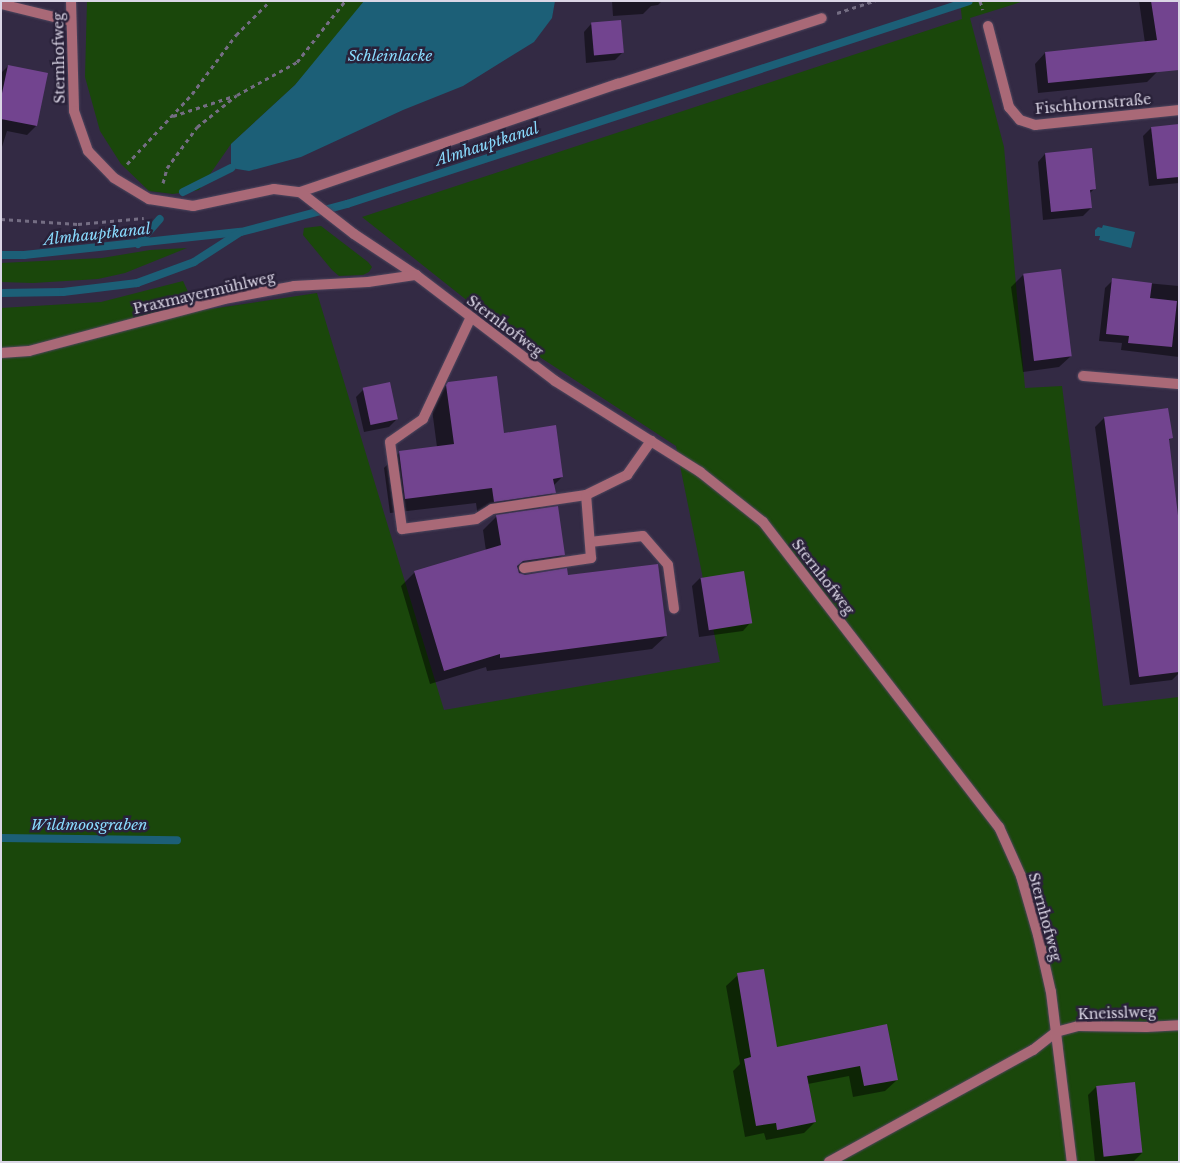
<!DOCTYPE html>
<html>
<head>
<meta charset="utf-8">
<style>
  body { margin:0 }
  #map { position:relative; width:1180px; height:1163px; overflow:hidden; background:#332a44; font-family:"Libre Baskerville",serif }
  div>[style] { position:absolute }
  .green>* { inset:0; background:#1a470b }
  .water>* { inset:0; background:#1c5f77 }
  .shadow>* { inset:0; background:#0007 }
  .stream>* { height:8px; margin:-4px; padding:0 4px; transform-origin:4px; border-radius:4px; background:#1c5f77 }
  .building>* { inset:0; background:#72448f; transform-origin:0 0 }
  .path>* { height:3px; margin-top:-1.5px; transform-origin:0; background:repeating-linear-gradient(90deg,#746d83 0 4px,transparent 0 8px) }
  .roads { filter:drop-shadow(0 0 1px #4e465e) drop-shadow(0 0 1px #4e465e) }
  .lane>* { height:10px; margin:-5px; padding:0 5px; transform-origin:5px; border-radius:5px; background:#a96977 }
  .street>* { height:10px; margin:-5px; padding:0 5px; transform-origin:5px; border-radius:5px; background:#a96977 }
  span { translate:-50% -50%; white-space:nowrap; text-align:center; line-height:1.15; -webkit-text-stroke:5px #292139; paint-order:stroke }
  .street-label { font-size:14px; color:#dbd6e6 }
  .water-label { font-size:15px; color:#89dbfe; font-style:italic }
  .frame { position:absolute; inset:0; border:2px solid #dbd6e6; pointer-events:none }
</style>
</head>
<body>
<div id="map">
  <div class="green">
    <div style="clip-path:polygon(87px 1px,368px 1px,295px 85px,231px 144px,199px 190px,173px 194px,149px 191px,121px 164px,100px 131px,85px 77px)"></div>
    <div style="clip-path:polygon(960px 1px,1024px 1px,970px 18px,1004px 147px,1025px 388px,1062px 386px,1103px 706px,1179px 697px,1179px 1162px,1px 1162px,1px 308px,101px 302px,183px 281px,197px 311px,317px 293px,444px 710px,720px 662px,676px 446px,532px 352px,362px 217px,962px 19px)"></div>
    <div style="clip-path:polygon(321px 226px,368px 262px,372px 267px,369px 272px,363px 275px,339px 276px,332px 270px,303px 235px,304px 228px)"></div>
    <div style="clip-path:polygon(187px 248px,125px 273px,98px 279px,33px 283px,1px 282px,1px 263px,102px 258px,150px 250px)"></div>
  </div>
  <div class="water">
    <div style="clip-path:polygon(364px 1px,555px 1px,552px 18px,534px 42px,463px 86px,403px 110px,301px 157px,249px 171px,231px 168px,231px 144px,295px 85px)"></div>
    <div style="clip-path:polygon(1103px 225px,1135px 232px,1131px 248px,1099px 240px,1100px 236px,1095px 236px,1095px 230px,1098px 227px,1102px 228px)"></div>
  </div>
  <div class="shadow">
    <div style="clip-path:polygon(612px 1px,662px 1px,658px 5px,651px 6px,643px 14px,613px 16px)"></div>
    <div style="clip-path:polygon(1139px 1px,1179px 1px,1158px 71px,1147px 82px,1038px 93px,1035px 64px,1045px 53px,1145px 43px)"></div>
    <div style="clip-path:polygon(591px 24px,623px 52px,615px 60px,586px 63px,584px 32px)"></div>
    <div style="clip-path:polygon(8px 66px,36px 126px,27px 135px,7px 131px,1px 150px,1px 73px)"></div>
    <div style="clip-path:polygon(1151px 128px,1179px 131px,1179px 183px,1149px 186px,1143px 136px)"></div>
    <div style="clip-path:polygon(1045px 154px,1094px 189px,1089px 194px,1091px 208px,1083px 216px,1043px 220px,1038px 162px)"></div>
    <div style="clip-path:polygon(1023px 275px,1071px 356px,1059px 367px,1023px 372px,1011px 287px)"></div>
    <div style="clip-path:polygon(1113px 280px,1179px 286px,1179px 357px,1121px 350px,1122px 343px,1099px 341px,1105px 288px)"></div>
    <div style="clip-path:polygon(448px 383px,503px 434px,562px 477px,553px 486px,554px 492px,539px 508px,478px 517px,476px 503px,390px 513px,384px 468px,400px 452px,437px 447px,431px 402px)"></div>
    <div style="clip-path:polygon(364px 389px,397px 419px,389px 427px,364px 432px,356px 397px)"></div>
    <div style="clip-path:polygon(1104px 418px,1171px 438px,1168px 441px,1179px 656px,1179px 673px,1172px 680px,1130px 685px,1095px 427px)"></div>
    <div style="clip-path:polygon(496px 517px,564px 554px,550px 568px,519px 573px,521px 576px,567px 577px,666px 636px,652px 649px,487px 671px,486px 667px,430px 684px,401px 586px,415px 572px,486px 551px,483px 530px)"></div>
    <div style="clip-path:polygon(700px 578px,750px 623px,743px 631px,699px 637px,692px 586px)"></div>
    <div style="clip-path:polygon(738px 975px,776px 1048px,886px 1026px,897px 1080px,885px 1091px,853px 1097px,849px 1076px,808px 1084px,815px 1122px,804px 1133px,766px 1140px,764px 1133px,745px 1137px,733px 1071px,740px 1064px,726px 986px)"></div>
    <div style="clip-path:polygon(1096px 1087px,1142px 1153px,1134px 1161px,1095px 1162px,1088px 1095px)"></div>
  </div>
  <div class="stream">
    <div style="left:183px;top:192px;width:54px;rotate:-26.6deg"></div>
    <div style="left:138px;top:244px;width:33px;rotate:-49deg"></div>
    <div style="left:1px;top:255px;width:23px"></div>
    <div style="left:24px;top:255px;width:218px;rotate:-6.1deg"></div>
    <div style="left:241px;top:232px;width:110px;rotate:-14.8deg"></div>
    <div style="left:347px;top:204px;width:654px;rotate:-18.07deg"></div>
    <div style="left:1px;top:293px;width:62px;rotate:-0.9deg"></div>
    <div style="left:63px;top:292px;width:75px;rotate:-6.9deg"></div>
    <div style="left:137px;top:283px;width:61px;rotate:-20.2deg"></div>
    <div style="left:194px;top:262px;width:54px;rotate:-32.8deg"></div>
    <div style="left:1px;top:838px;width:176px;rotate:0.7deg"></div>
  </div>
  <div class="building">
    <div style="clip-path:polygon(1151px 1px,1179px 1px,1179px 70px,1048px 83px,1045px 52px,1157px 40px)"></div>
    <div style="left:621px;top:20px;width:33px;height:30px;rotate:85deg"></div>
    <div style="clip-path:polygon(8px 65px,48px 73px,37px 126px,1px 119px,1px 98px)"></div>
    <div style="clip-path:polygon(1179px 124px,1179px 177px,1157px 179px,1151px 127px)"></div>
    <div style="clip-path:polygon(1092px 148px,1096px 189px,1090px 190px,1092px 208px,1051px 212px,1045px 153px)"></div>
    <div style="left:1061px;top:269px;width:88px;height:38px;rotate:83deg"></div>
    <div style="clip-path:polygon(1112px 278px,1152px 283px,1150px 298px,1177px 301px,1172px 347px,1128px 343px,1129px 336px,1106px 334px)"></div>
    <div style="clip-path:polygon(497px 376px,504px 433px,556px 425px,563px 477px,553px 479px,556px 493px,494px 502px,492px 488px,405px 499px,399px 451px,454px 444px,446px 385px,448px 382px)"></div>
    <div style="left:390px;top:382px;width:38px;height:28px;rotate:78deg"></div>
    <div style="clip-path:polygon(1168px 408px,1173px 438px,1169px 439px,1179px 524px,1179px 672px,1139px 677px,1104px 417px)"></div>
    <div style="clip-path:polygon(558px 506px,565px 555px,523px 561px,517px 566px,519px 573px,525px 575px,567px 568px,568px 575px,658px 564px,667px 636px,500px 658px,500px 654px,444px 671px,414px 571px,501px 545px,496px 515px)"></div>
    <div style="left:744px;top:571px;width:53px;height:44px;rotate:81deg"></div>
    <div style="clip-path:polygon(764px 969px,777px 1047px,887px 1024px,898px 1080px,864px 1086px,860px 1066px,807px 1076px,816px 1122px,777px 1130px,776px 1123px,756px 1126px,744px 1059px,751px 1057px,737px 973px)"></div>
    <div style="left:1135px;top:1082px;width:71px;height:39px;rotate:84deg"></div>
  </div>
  <div class="path">
    <div style="left:980px;top:1px;width:9px;rotate:72deg"></div>
    <div style="left:837px;top:13px;width:40px;rotate:-18deg"></div>
    <div style="left:173px;top:116px;width:64px;rotate:-18.2deg"></div>
    <div style="left:127px;top:164px;width:96px;rotate:-47.1deg"></div>
    <div style="left:192px;top:94px;width:74px;rotate:-53.3deg"></div>
    <div style="left:236px;top:35px;width:48px;rotate:-45deg"></div>
    <div style="left:163px;top:183px;width:16px;rotate:-75deg"></div>
    <div style="left:167px;top:168px;width:51px;rotate:-53.8deg"></div>
    <div style="left:197px;top:127px;width:51px;rotate:-38.7deg"></div>
    <div style="left:237px;top:95px;width:68px;rotate:-28.8deg"></div>
    <div style="left:297px;top:62px;width:78px;rotate:-51.8deg"></div>
    <div style="left:1px;top:219px;width:77px;rotate:3.7deg"></div>
    <div style="left:78px;top:224px;width:66px;rotate:-5.2deg"></div>
  </div>
  <div class="roads">
    <div class="lane">
      <div style="left:1px;top:4px;width:72px;rotate:13.7deg"></div>
      <div style="left:300px;top:192px;width:336px;rotate:-18.8deg"></div>
      <div style="left:618px;top:84px;width:214px;rotate:-17.9deg"></div>
      <div style="left:471px;top:317px;width:113px;rotate:115.2deg"></div>
      <div style="left:423px;top:419px;width:40px;rotate:145.1deg"></div>
      <div style="left:390px;top:442px;width:88px;rotate:82.1deg"></div>
      <div style="left:402px;top:529px;width:75px;rotate:-7.7deg"></div>
      <div style="left:476px;top:519px;width:19px;rotate:-32deg"></div>
      <div style="left:492px;top:509px;width:95px;rotate:-8.5deg"></div>
      <div style="left:586px;top:495px;width:46px;rotate:-26deg"></div>
      <div style="left:627px;top:475px;width:42px;rotate:-54.8deg"></div>
      <div style="left:590px;top:542px;width:53px;rotate:-6.5deg"></div>
      <div style="left:643px;top:536px;width:38px;rotate:49deg"></div>
      <div style="left:668px;top:565px;width:44px;rotate:82.2deg"></div>
      <div style="left:524px;top:568px;width:68px;rotate:-8.5deg"></div>
      <div style="left:591px;top:558px;width:63px;rotate:-94.5deg"></div>
      <div style="left:829px;top:1162px;width:233px;rotate:-28.8deg"></div>
      <div style="left:1033px;top:1050px;width:29px;rotate:-38deg"></div>
      <div style="left:1056px;top:1032px;width:24px;rotate:-15deg"></div>
      <div style="left:1079px;top:1026px;width:67px;rotate:0.9deg"></div>
      <div style="left:1146px;top:1027px;width:33px;rotate:-3deg"></div>
    </div>
    <div class="street">
      <div style="left:71px;top:1px;width:110px;rotate:88.4deg"></div>
      <div style="left:74px;top:111px;width:42px;rotate:70.7deg"></div>
      <div style="left:88px;top:151px;width:37px;rotate:46deg"></div>
      <div style="left:114px;top:178px;width:41px;rotate:31deg"></div>
      <div style="left:149px;top:199px;width:45px;rotate:9deg"></div>
      <div style="left:193px;top:206px;width:83px;rotate:-11.9deg"></div>
      <div style="left:274px;top:189px;width:26px;rotate:7deg"></div>
      <div style="left:300px;top:192px;width:68px;rotate:37.9deg"></div>
      <div style="left:354px;top:234px;width:74px;rotate:33.5deg"></div>
      <div style="left:416px;top:275px;width:175px;rotate:37.3deg"></div>
      <div style="left:555px;top:381px;width:171px;rotate:32.1deg"></div>
      <div style="left:700px;top:472px;width:80px;rotate:38.4deg"></div>
      <div style="left:763px;top:522px;width:386px;rotate:52.3deg"></div>
      <div style="left:999px;top:827px;width:54px;rotate:65.8deg"></div>
      <div style="left:1021px;top:876px;width:61px;rotate:73.9deg"></div>
      <div style="left:1038px;top:935px;width:58px;rotate:77.2deg"></div>
      <div style="left:1051px;top:992px;width:171px;rotate:83deg"></div>
      <div style="left:988px;top:26px;width:84px;rotate:75.5deg"></div>
      <div style="left:1009px;top:107px;width:17px;rotate:50deg"></div>
      <div style="left:1020px;top:120px;width:16px;rotate:18deg"></div>
      <div style="left:1035px;top:125px;width:145px;rotate:-5.9deg"></div>
      <div style="left:1px;top:353px;width:28px;rotate:-4deg"></div>
      <div style="left:29px;top:351px;width:202px;rotate:-14.9deg"></div>
      <div style="left:224px;top:299px;width:71px;rotate:-10.5deg"></div>
      <div style="left:294px;top:286px;width:74px;rotate:-3.1deg"></div>
      <div style="left:368px;top:282px;width:49px;rotate:-8.3deg"></div>
      <div style="left:1083px;top:376px;width:96px;rotate:4.8deg"></div>
    </div>
  </div>
  <div class="street-label">
    <span style="left:59px;top:58px;rotate:-91deg">Sternhofweg</span>
    <span style="left:1093px;top:104px;rotate:-5deg">Fischhornstraße</span>
    <span style="left:204px;top:293px;rotate:-13deg">Praxmayermühlweg</span>
    <span style="left:505px;top:326px;rotate:37deg">Sternhofweg</span>
    <span style="left:823px;top:577px;rotate:52deg">Sternhofweg</span>
    <span style="left:1045px;top:917px;rotate:75deg">Sternhofweg</span>
    <span style="left:1117px;top:1013px;rotate:-2deg">Kneisslweg</span>
  </div>
  <div class="water-label">
    <span style="left:390px;top:56px">Schleinlacke</span>
    <span style="left:487px;top:144px;rotate:-18deg">Almhauptkanal</span>
    <span style="left:97px;top:234px;rotate:-6deg">Almhauptkanal</span>
    <span style="left:89px;top:825px">Wildmoosgraben</span>
  </div>
  <div class="frame"></div>
</div>
</body>
</html>
